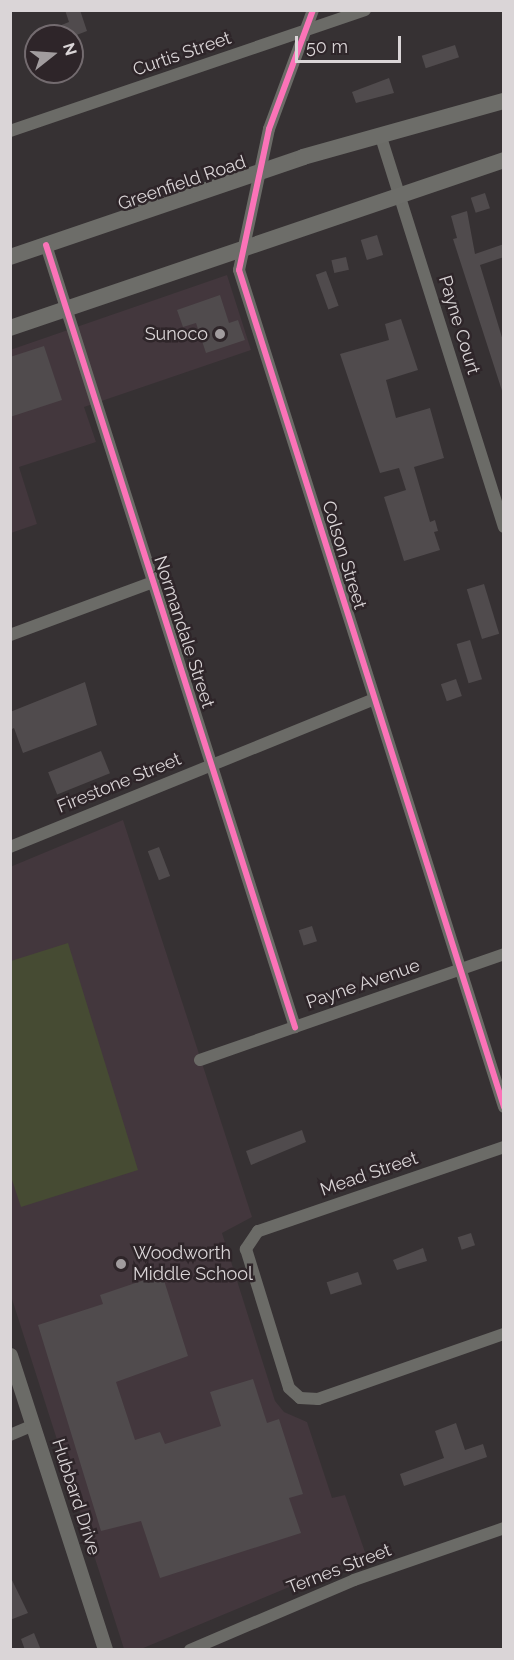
<!DOCTYPE html>
<html>
<head>
<meta charset="utf-8">
<style>
  body { margin:0 }
  #map { position:relative; width:514px; height:1660px; overflow:hidden; background:#363133; font-family:Raleway,sans-serif }
  div>[style] { position:absolute }
  .built>* { inset:0; background:#43373d }
  .green>* { inset:0; background:#464b33 }
  .building>* { inset:0; background:#504b4d; transform-origin:0 0 }
  .minor>* { height:12px; margin:-6px; padding:0 6px; transform-origin:6px; border-radius:6px; background:#6b6b67 }
  .tertiary>* { height:15px; margin:-7.5px; padding:0 7.5px; transform-origin:7.5px; border-radius:7.5px; background:#6b6b67 }
  .secondary>* { height:16px; margin:-8px; padding:0 8px; transform-origin:8px; border-radius:8px; background:#6d6d69 }
  .cycleway>* { height:6px; margin:-3px; padding:0 3px; transform-origin:3px; border-radius:3px; background:#fb73b8 }
  .dots>* { width:16px; height:16px; translate:-50% -50%; box-sizing:border-box; border:3px solid #2e2529; border-radius:50% }
  span { translate:-50% -50%; white-space:nowrap; text-align:center; line-height:1.15; -webkit-text-stroke:5px #2e2529; paint-order:stroke }
  .street-label { font-size:18px; color:#dad5d7 }
  .poi-label { font-size:18px; color:#dad5d7 }
  .right { translate:-100% -50%; text-align:right }
  .left { translate:0 -50%; text-align:left }
  .frame { position:absolute; inset:0; border:12px solid #dad5d7; pointer-events:none }
  .north { position:absolute; left:24px; top:24px; width:60px; height:60px; box-sizing:border-box; background:#2e2529; border:2px solid #736b6f; border-radius:50%; rotate:73deg; font-size:16px; font-weight:700; line-height:24px; text-align:center; color:#dad5d7 }
  .north::after { content:''; display:block; margin:auto; width:21px; height:27px; background:#a19c9e; clip-path:polygon(50% 0,100% 100%,50% 72%,0 100%) }
  .scale { position:absolute; left:295px; top:36px; width:106px; height:27px; box-sizing:border-box; border:3px solid #dad5d7; border-top:0; padding-left:8px; font-size:18px; line-height:21px; white-space:nowrap; color:#dad5d7; -webkit-text-stroke:4px #2e2529; paint-order:stroke }
</style>
</head>
<body>
<div id="map">
  <div class="built">
    <div style="clip-path:polygon(227px 275px,251px 350px,84px 407px,96px 442px,19px 467px,37px 524px,11px 533px,10px 350px)"></div>
    <div style="clip-path:polygon(123px 820px,252px 1217px,222px 1233px,275px 1401px,284px 1412px,307px 1422px,332px 1498px,345px 1495px,366px 1555px,141px 1649px,124px 1649px,11px 1296px,10px 867px)"></div>
  </div>
  <div class="green">
    <div style="clip-path:polygon(68px 943px,138px 1170px,21px 1207px,10px 1174px,11px 961px)"></div>
  </div>
  <div class="building">
    <div style="clip-path:polygon(65px 10px,80px 10px,87px 31px,74px 36px,34px 36px,69px 22px)"></div>
    <div style="left:455px;top:45px;width:13px;height:35px;rotate:72deg"></div>
    <div style="clip-path:polygon(389px 78px,394px 93px,356px 103px,352px 92px)"></div>
    <div style="left:485px;top:193px;width:16px;height:15px;rotate:72deg"></div>
    <div style="clip-path:polygon(467px 211px,475px 254px,504px 244px,504px 257px,480px 265px,504px 344px,504px 397px,453px 239px,457px 238px,451px 216px)"></div>
    <div style="left:377px;top:235px;width:21px;height:17px;rotate:73deg"></div>
    <div style="left:346px;top:257px;width:13px;height:15px;rotate:77deg"></div>
    <div style="left:326px;top:271px;width:37px;height:11px;rotate:70deg"></div>
    <div style="clip-path:polygon(220px 295px,229px 323px,238px 320px,245px 340px,206px 353px,196px 323px,183px 327px,177px 310px)"></div>
    <div style="clip-path:polygon(401px 319px,418px 370px,386px 380px,396px 418px,430px 408px,444px 458px,414px 467px,430px 522px,435px 520px,438px 531px,434px 532px,440px 550px,404px 561px,384px 497px,406px 490px,399px 468px,380px 473px,340px 354px,389px 340px,385px 324px)"></div>
    <div style="clip-path:polygon(44px 346px,62px 400px,10px 417px,10px 357px)"></div>
    <div style="left:484px;top:584px;width:52px;height:18px;rotate:73deg"></div>
    <div style="left:470px;top:640px;width:41px;height:14px;rotate:73deg"></div>
    <div style="left:456px;top:679px;width:18px;height:16px;rotate:71deg"></div>
    <div style="clip-path:polygon(85px 682px,97px 725px,23px 753px,14px 728px,10px 730px,10px 712px)"></div>
    <div style="left:101px;top:751px;width:24px;height:57px;rotate:68deg"></div>
    <div style="left:159px;top:847px;width:31px;height:12px;rotate:69deg"></div>
    <div style="left:312px;top:926px;width:16px;height:14px;rotate:72deg"></div>
    <div style="clip-path:polygon(302px 1130px,306px 1142px,251px 1165px,246px 1151px)"></div>
    <div style="left:471px;top:1233px;width:13px;height:14px;rotate:72deg"></div>
    <div style="clip-path:polygon(423px 1248px,427px 1261px,397px 1270px,393px 1260px)"></div>
    <div style="left:358px;top:1272px;width:13px;height:33px;rotate:72deg"></div>
    <div style="clip-path:polygon(162px 1274px,188px 1356px,116px 1382px,135px 1440px,160px 1432px,165px 1444px,221px 1426px,210px 1392px,253px 1379px,267px 1423px,279px 1419px,303px 1494px,289px 1498px,301px 1533px,160px 1578px,141px 1521px,101px 1531px,38px 1325px,103px 1304px,100px 1295px)"></div>
    <div style="clip-path:polygon(456px 1423px,465px 1450px,483px 1444px,487px 1457px,404px 1486px,400px 1474px,444px 1458px,435px 1431px)"></div>
    <div style="clip-path:polygon(10px 1576px,28px 1613px,10px 1620px)"></div>
    <div style="clip-path:polygon(34px 1633px,41px 1650px,25px 1650px,21px 1639px)"></div>
  </div>
  <div class="minor">
    <div style="left:313px;top:10px;width:127px;rotate:110.3deg"></div>
    <div style="left:269px;top:129px;width:144px;rotate:102deg"></div>
    <div style="left:239px;top:270px;width:878px;rotate:72.43deg"></div>
    <div style="left:10px;top:131px;width:375px;rotate:-18.8deg"></div>
    <div style="left:380px;top:134px;width:412px;rotate:72.5deg"></div>
    <div style="left:46px;top:245px;width:821px;rotate:72.34deg"></div>
    <div style="left:10px;top:635px;width:153px;rotate:-20.3deg"></div>
    <div style="left:10px;top:847px;width:393px;rotate:-22.1deg"></div>
    <div style="left:200px;top:1060px;width:322px;rotate:-19.2deg"></div>
    <div style="left:504px;top:1147px;width:260px;rotate:161.1deg"></div>
    <div style="left:258px;top:1231px;width:22px;rotate:124deg"></div>
    <div style="left:246px;top:1249px;width:145px;rotate:72.8deg"></div>
    <div style="left:289px;top:1388px;width:15px;rotate:42deg"></div>
    <div style="left:300px;top:1398px;width:18px;rotate:3deg"></div>
    <div style="left:318px;top:1399px;width:197px;rotate:-19.3deg"></div>
    <div style="left:10px;top:1435px;width:25px;rotate:-23deg"></div>
    <div style="left:190px;top:1650px;width:178px;rotate:-23.1deg"></div>
    <div style="left:354px;top:1580px;width:159px;rotate:-19.1deg"></div>
  </div>
  <div class="tertiary">
    <div style="left:10px;top:1355px;width:310px;rotate:72.1deg"></div>
  </div>
  <div class="secondary">
    <div style="left:10px;top:257px;width:310px;rotate:-18.8deg"></div>
    <div style="left:303px;top:157px;width:209px;rotate:-15.6deg"></div>
    <div style="left:10px;top:328px;width:522px;rotate:-18.78deg"></div>
  </div>
  <div class="cycleway">
    <div style="left:313px;top:10px;width:127px;rotate:110.3deg"></div>
    <div style="left:269px;top:129px;width:144px;rotate:102deg"></div>
    <div style="left:239px;top:270px;width:878px;rotate:72.43deg"></div>
    <div style="left:46px;top:245px;width:821px;rotate:72.34deg"></div>
  </div>
  <div class="dots">
    <div style="left:220px;top:334px;background:#a19c9e"></div>
    <div style="left:121px;top:1264px;background:#a19c9e"></div>
  </div>
  <div class="street-label">
    <span style="left:182px;top:54px;rotate:-19deg">Curtis Street</span>
    <span style="left:182px;top:183px;rotate:-19deg">Greenfield Road</span>
    <span style="left:459px;top:325px;rotate:73deg">Payne Court</span>
    <span style="left:344px;top:555px;rotate:73deg">Colson Street</span>
    <span style="left:184px;top:632px;rotate:72deg">Normandale Street</span>
    <span style="left:119px;top:783px;rotate:-22deg">Firestone Street</span>
    <span style="left:363px;top:984px;rotate:-19deg">Payne Avenue</span>
    <span style="left:369px;top:1174px;rotate:-19deg">Mead Street</span>
    <span style="left:76px;top:1497px;rotate:72deg">Hubbard Drive</span>
    <span style="left:339px;top:1569px;rotate:-21deg">Ternes Street</span>
  </div>
  <div class="poi-label">
    <span class="right" style="left:208px;top:334px">Sunoco</span>
    <span class="left" style="left:133px;top:1264px">Woodworth<br>Middle School</span>
  </div>
  <div class="frame"></div>
  <div class="north">N</div>
  <div class="scale">50 m</div>
</div>
</body>
</html>
